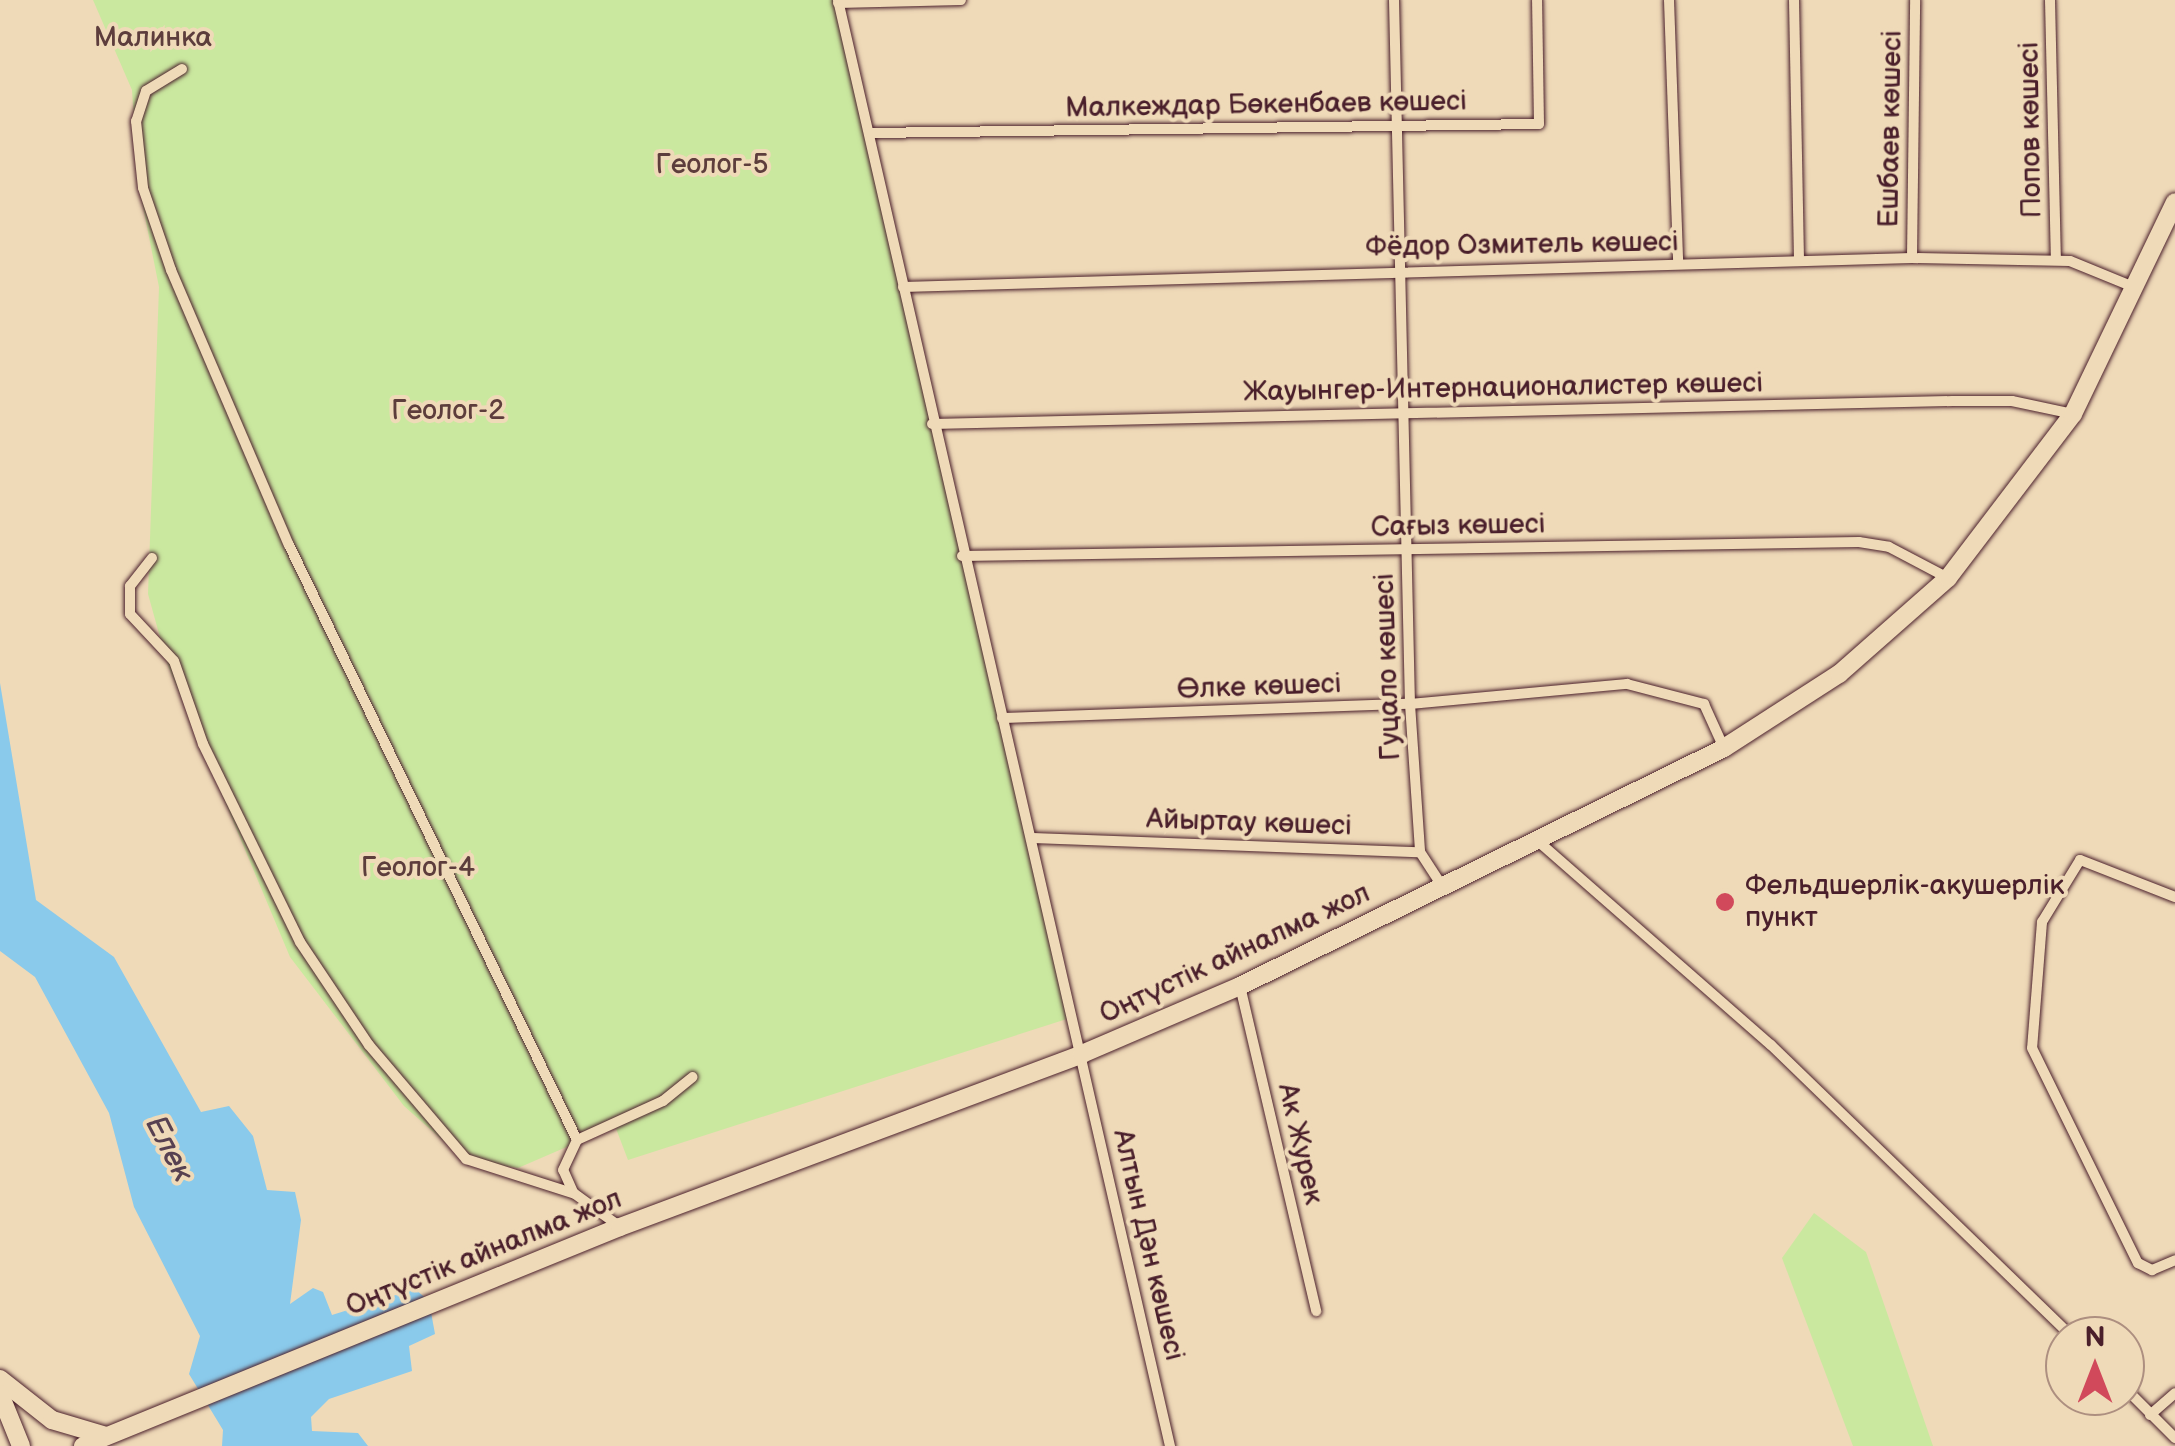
<!DOCTYPE html>
<html>
<head>
<meta charset="utf-8">
<style>
  body { margin:0 }
  #map { position:relative; width:2175px; height:1446px; overflow:hidden; background:#efdab8; font-family:"Balsamiq Sans",sans-serif }
  div>[style] { position:absolute }
  .green>* { inset:0; background:#cae89f }
  .water>* { inset:0; background:#8acaeb }
  .roads { filter:drop-shadow(0 0 2px #4a1f2b) drop-shadow(0 0 2px #4a1f2b) }
  .street>* { height:10px; margin:-5px; padding:0 5px; transform-origin:5px; border-radius:5px; background:#efdab8 }
  .highway>* { height:18px; margin:-9px; padding:0 9px; transform-origin:9px; border-radius:9px; background:#efdab8 }
  .dots>* { width:28px; height:28px; translate:-50% -50%; box-sizing:border-box; border:5px solid #efdab8; border-radius:50% }
  span { translate:-50% -50%; white-space:nowrap; text-align:center; line-height:1.15; -webkit-text-stroke:8px #efdab8; paint-order:stroke }
  .park-label { font-size:28px; color:#5d3d3c }
  .street-label { font-size:28px; color:#4a1f2b }
  .poi-label { font-size:28px; color:#4a1f2b }
  .left { translate:0 -50%; text-align:left }
  .water-label { font-size:30px; color:#574151; font-style:italic }
  .north { position:absolute; left:2045px; top:1316px; width:100px; height:100px; box-sizing:border-box; background:#efdab8; border:2px solid #ad8f80; border-radius:50%; rotate:0deg; font-size:28px; font-weight:700; line-height:40px; text-align:center; color:#4a1f2b }
  .north::after { content:''; display:block; margin:auto; width:35px; height:45px; background:#d1495b; clip-path:polygon(50% 0,100% 100%,50% 72%,0 100%) }
</style>
</head>
<body>
<div id="map">
  <div class="green">
    <div style="clip-path:polygon(93px 0,839px 0,1073px 1017px,628px 1160px,615px 1126px,518px 1168px,466px 1161px,404px 1106px,290px 957px,168px 666px,148px 594px,159px 287px,138px 182px,132px 90px)"></div>
    <div style="clip-path:polygon(1814px 1213px,1866px 1252px,1933px 1446px,1853px 1446px,1782px 1258px)"></div>
  </div>
  <div class="water">
    <div style="clip-path:polygon(0 683px,36px 900px,114px 957px,201px 1112px,229px 1106px,253px 1136px,267px 1190px,295px 1192px,301px 1220px,290px 1304px,313px 1288px,323px 1292px,332px 1315px,415px 1289px,429px 1301px,435px 1334px,409px 1346px,412px 1371px,329px 1399px,311px 1417px,312px 1431px,358px 1433px,368px 1446px,222px 1446px,223px 1430px,189px 1374px,200px 1336px,134px 1207px,109px 1113px,35px 977px,0 951px)"></div>
  </div>
  <div class="roads">
    <div class="street">
      <div style="left:838px;top:0;width:1484px;rotate:77.07deg"></div>
      <div style="left:1394px;top:0;width:704px;rotate:88.7deg"></div>
      <div style="left:1410px;top:704px;width:148px;rotate:86.1deg"></div>
      <div style="left:1669px;top:0;width:264px;rotate:88deg"></div>
      <div style="left:1794px;top:0;width:261px;rotate:88.9deg"></div>
      <div style="left:2050px;top:0;width:260px;rotate:88.7deg"></div>
      <div style="left:838px;top:3px;width:123px;rotate:-1.4deg"></div>
      <div style="left:182px;top:69px;width:42px;rotate:148.6deg"></div>
      <div style="left:146px;top:91px;width:32px;rotate:108deg"></div>
      <div style="left:136px;top:121px;width:67px;rotate:84deg"></div>
      <div style="left:143px;top:188px;width:87px;rotate:71.1deg"></div>
      <div style="left:171px;top:270px;width:299px;rotate:66.8deg"></div>
      <div style="left:289px;top:545px;width:661px;rotate:64.17deg"></div>
      <div style="left:577px;top:1140px;width:94px;rotate:-24.4deg"></div>
      <div style="left:663px;top:1101px;width:38px;rotate:-39deg"></div>
      <div style="left:869px;top:133px;width:670px;rotate:-0.77deg"></div>
      <div style="left:1539px;top:124px;width:124px;rotate:-90.9deg"></div>
      <div style="left:1912px;top:258px;width:258px;rotate:-89.3deg"></div>
      <div style="left:903px;top:287px;width:1009px;rotate:-1.65deg"></div>
      <div style="left:1912px;top:258px;width:158px;rotate:1.1deg"></div>
      <div style="left:2070px;top:261px;width:71px;rotate:22.2deg"></div>
      <div style="left:932px;top:424px;width:1021px;rotate:-1.29deg"></div>
      <div style="left:1953px;top:401px;width:59px"></div>
      <div style="left:2012px;top:401px;width:62px;rotate:12deg"></div>
      <div style="left:962px;top:556px;width:897px;rotate:-0.89deg"></div>
      <div style="left:1859px;top:542px;width:30px;rotate:9deg"></div>
      <div style="left:1889px;top:547px;width:67px;rotate:27.7deg"></div>
      <div style="left:152px;top:558px;width:36px;rotate:128deg"></div>
      <div style="left:130px;top:586px;width:28px;rotate:90deg"></div>
      <div style="left:130px;top:614px;width:64px;rotate:46.9deg"></div>
      <div style="left:174px;top:661px;width:88px;rotate:70.7deg"></div>
      <div style="left:203px;top:744px;width:220px;rotate:63.9deg"></div>
      <div style="left:300px;top:942px;width:124px;rotate:56.2deg"></div>
      <div style="left:369px;top:1045px;width:150px;rotate:49.6deg"></div>
      <div style="left:466px;top:1159px;width:114px;rotate:17.8deg"></div>
      <div style="left:575px;top:1194px;width:54px;rotate:36deg"></div>
      <div style="left:1002px;top:718px;width:408px;rotate:-2deg"></div>
      <div style="left:1410px;top:704px;width:218px;rotate:-5.3deg"></div>
      <div style="left:1627px;top:684px;width:80px;rotate:14.6deg"></div>
      <div style="left:1704px;top:704px;width:48px;rotate:65.6deg"></div>
      <div style="left:1031px;top:838px;width:389px;rotate:2.1deg"></div>
      <div style="left:1420px;top:852px;width:44px;rotate:57deg"></div>
      <div style="left:1539px;top:842px;width:308px;rotate:41.2deg"></div>
      <div style="left:1771px;top:1045px;width:418px;rotate:44.1deg"></div>
      <div style="left:2175px;top:897px;width:102px;rotate:-158.7deg"></div>
      <div style="left:2080px;top:860px;width:73px;rotate:121.5deg"></div>
      <div style="left:2042px;top:922px;width:126px;rotate:94.5deg"></div>
      <div style="left:2032px;top:1048px;width:240px;rotate:63.8deg"></div>
      <div style="left:2138px;top:1263px;width:16px;rotate:27deg"></div>
      <div style="left:2152px;top:1270px;width:25px;rotate:-23deg"></div>
      <div style="left:1240px;top:986px;width:334px;rotate:76.8deg"></div>
      <div style="left:573px;top:1192px;width:24px;rotate:-114deg"></div>
      <div style="left:563px;top:1170px;width:33px;rotate:-65deg"></div>
      <div style="left:2125px;top:1388px;width:71px;rotate:45deg"></div>
      <div style="left:2150px;top:1415px;width:33px;rotate:-41deg"></div>
    </div>
    <div class="highway">
      <div style="left:0;top:1379px;width:66px;rotate:38.3deg"></div>
      <div style="left:52px;top:1420px;width:56px;rotate:16.5deg"></div>
      <div style="left:0;top:1394px;width:56px;rotate:68deg"></div>
      <div style="left:83px;top:1446px;width:580px;rotate:-22.19deg"></div>
      <div style="left:620px;top:1227px;width:493px;rotate:-20.5deg"></div>
      <div style="left:1082px;top:1054px;width:172px;rotate:-23.3deg"></div>
      <div style="left:1240px;top:986px;width:539px;rotate:-26.18deg"></div>
      <div style="left:1724px;top:748px;width:137px;rotate:-32.8deg"></div>
      <div style="left:1839px;top:674px;width:145px;rotate:-41.4deg"></div>
      <div style="left:1948px;top:578px;width:206px;rotate:-52.7deg"></div>
      <div style="left:2073px;top:414px;width:235px;rotate:-64.3deg"></div>
    </div>
  </div>
  <div class="dots">
    <div style="left:1725px;top:902px;background:#d1495b"></div>
  </div>
  <div class="park-label">
    <span style="left:153px;top:38px">Малинка</span>
    <span style="left:712px;top:165px">Геолог-5</span>
    <span style="left:448px;top:411px">Геолог-2</span>
    <span style="left:418px;top:868px">Геолог-4</span>
  </div>
  <div class="street-label">
    <span style="left:1266px;top:105px;rotate:-1deg">Малкеждар Бөкенбаев көшесі</span>
    <span style="left:1891px;top:129px;rotate:-89deg">Ешбаев көшесі</span>
    <span style="left:2031px;top:130px;rotate:-91deg">Попов көшесі</span>
    <span style="left:1522px;top:245px;rotate:-1deg">Фёдор Озмитель көшесі</span>
    <span style="left:1503px;top:388px;rotate:-1deg">Жауынгер-Интернационалистер көшесі</span>
    <span style="left:1458px;top:526px;rotate:-1deg">Сағыз көшесі</span>
    <span style="left:1388px;top:667px;rotate:-92deg">Гуцало көшесі</span>
    <span style="left:1259px;top:687px;rotate:-2deg">Өлке көшесі</span>
    <span style="left:1249px;top:823px;rotate:2deg">Айыртау көшесі</span>
    <span style="left:1235px;top:954px;rotate:-25deg">Оңтүстік айналма жол</span>
    <span style="left:1300px;top:1144px;rotate:77deg">Ак Журек</span>
    <span style="left:1148px;top:1245px;rotate:77deg">Алтын Дән көшесі</span>
    <span style="left:484px;top:1253px;rotate:-22deg">Оңтүстік айналма жол</span>
  </div>
  <div class="poi-label">
    <span class="left" style="left:1745px;top:902px">Фельдшерлік-акушерлік<br>пункт</span>
  </div>
  <div class="water-label">
    <span style="left:169px;top:1149px;rotate:63deg">Елек</span>
  </div>
  <div class="north">N</div>
</div>
</body>
</html>
